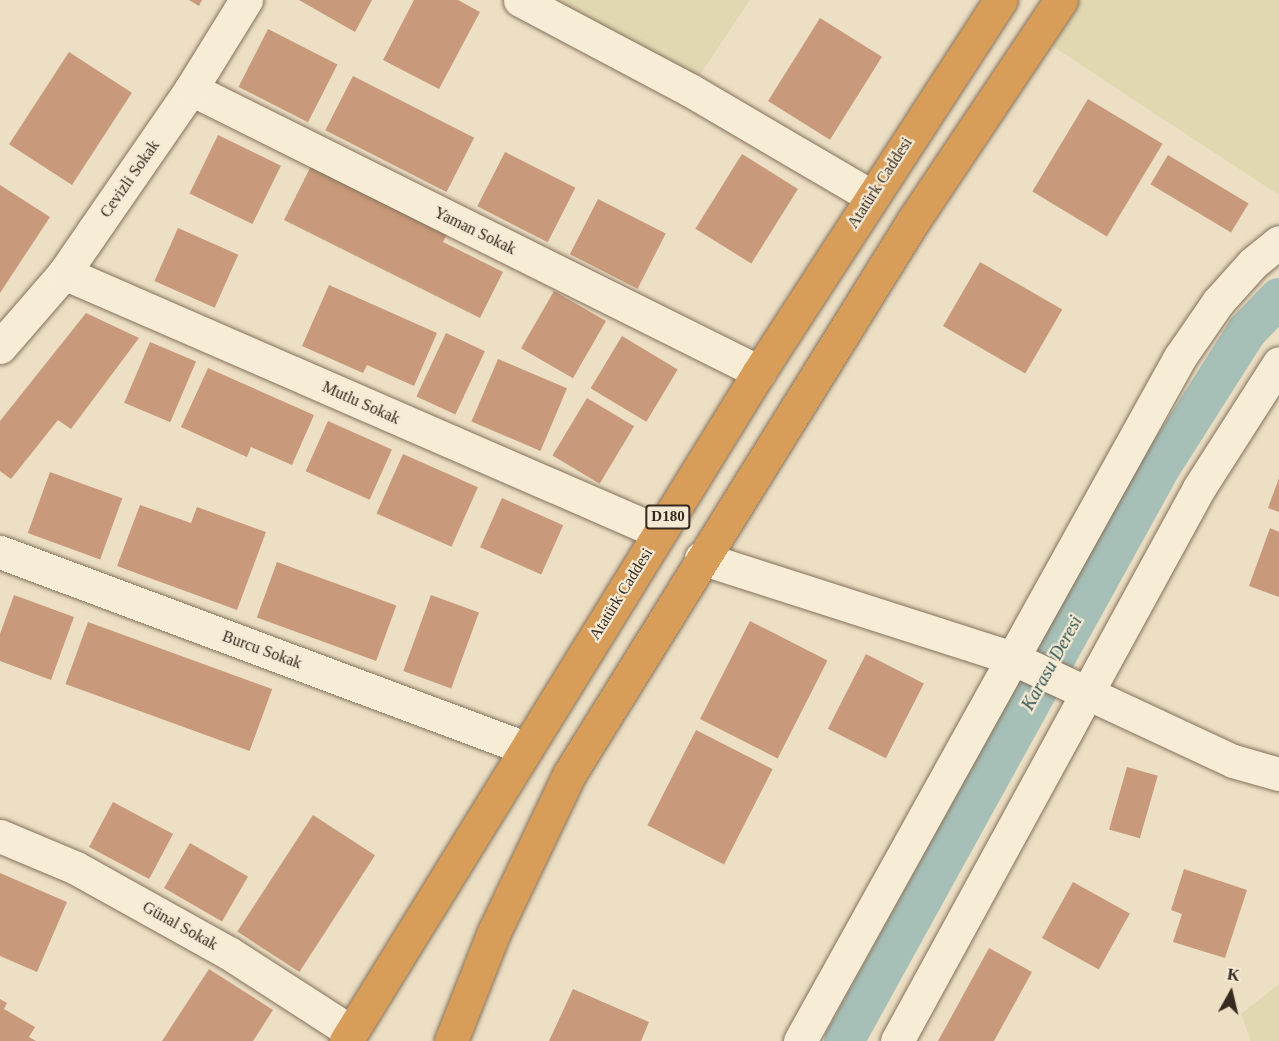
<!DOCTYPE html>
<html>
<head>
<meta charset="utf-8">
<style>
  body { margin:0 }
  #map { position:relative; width:1279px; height:1041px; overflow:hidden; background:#ecdfc4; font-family:Georgia,serif }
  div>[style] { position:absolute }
  .farmland>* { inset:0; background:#e1d8b2 }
  .canal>* { height:40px; margin:-20px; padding:0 20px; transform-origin:20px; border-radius:20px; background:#a6bfb7 }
  .building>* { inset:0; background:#c89a7b; transform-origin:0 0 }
  .roads { filter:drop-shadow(0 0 2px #85715b) drop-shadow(0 0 2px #85715b) }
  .street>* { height:33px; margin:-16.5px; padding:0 16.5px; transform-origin:16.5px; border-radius:16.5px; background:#f7edd7 }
  .highway>* { height:33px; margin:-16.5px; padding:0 16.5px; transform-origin:16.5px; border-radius:16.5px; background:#d79d59 }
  span { translate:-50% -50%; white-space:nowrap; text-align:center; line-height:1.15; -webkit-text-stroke:4.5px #f4e9d3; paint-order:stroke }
  .shield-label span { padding:2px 4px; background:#f4e9d3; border:2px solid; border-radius:4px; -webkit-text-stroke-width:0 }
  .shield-label { font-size:15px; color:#36291f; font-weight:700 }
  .street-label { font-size:16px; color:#36291f }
  .water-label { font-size:18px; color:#2e5552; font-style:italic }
  .north { position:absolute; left:1201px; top:963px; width:60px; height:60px; -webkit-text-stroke:4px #f4e9d3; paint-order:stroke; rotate:8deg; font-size:16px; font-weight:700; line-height:24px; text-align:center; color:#36291f }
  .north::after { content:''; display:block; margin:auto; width:21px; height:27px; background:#36291f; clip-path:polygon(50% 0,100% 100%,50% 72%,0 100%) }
</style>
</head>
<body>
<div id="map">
  <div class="farmland">
    <div style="clip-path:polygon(520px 0,750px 0,690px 90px)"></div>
    <div style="clip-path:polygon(1061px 0,1279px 0,1279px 195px,1037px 36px)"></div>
    <div style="clip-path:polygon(1279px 984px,1279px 1041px,1251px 1041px,1241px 1014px)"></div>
  </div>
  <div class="canal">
    <div style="left:844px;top:1041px;width:654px;rotate:-61.12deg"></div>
    <div style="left:1160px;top:468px;width:162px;rotate:-57.6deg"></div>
    <div style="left:1247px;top:331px;width:46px;rotate:-45.9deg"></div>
  </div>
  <div class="building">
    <div style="clip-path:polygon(189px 0,202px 0,199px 6px)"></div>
    <div style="clip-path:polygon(299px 0,372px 0,355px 32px)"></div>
    <div style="clip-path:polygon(414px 0,458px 0,480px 12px,439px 89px,383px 60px)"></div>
    <div style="left:820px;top:18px;width:73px;height:98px;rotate:32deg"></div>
    <div style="left:268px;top:29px;width:78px;height:65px;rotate:27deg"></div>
    <div style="left:69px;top:52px;width:75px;height:110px;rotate:33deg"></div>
    <div style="left:353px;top:76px;width:136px;height:61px;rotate:27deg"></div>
    <div style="left:1088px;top:99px;width:87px;height:108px;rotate:31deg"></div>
    <div style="left:218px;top:135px;width:70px;height:65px;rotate:26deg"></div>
    <div style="left:505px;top:152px;width:79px;height:61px;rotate:27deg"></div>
    <div style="left:742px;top:154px;width:66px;height:88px;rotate:32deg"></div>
    <div style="left:1168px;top:155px;width:94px;height:34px;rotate:31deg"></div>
    <div style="clip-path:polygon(311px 166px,447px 234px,443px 242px,503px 272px,480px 318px,284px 220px)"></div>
    <div style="clip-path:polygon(0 185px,50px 217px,0 293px)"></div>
    <div style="left:598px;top:199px;width:76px;height:62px;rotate:27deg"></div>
    <div style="left:178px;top:228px;width:66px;height:58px;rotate:24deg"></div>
    <div style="left:980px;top:262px;width:95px;height:74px;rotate:30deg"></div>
    <div style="clip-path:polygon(329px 285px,437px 333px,414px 386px,367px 365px,363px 373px,302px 346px)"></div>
    <div style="left:554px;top:291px;width:60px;height:66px;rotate:30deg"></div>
    <div style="clip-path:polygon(86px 313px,139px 338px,71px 429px,58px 420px,11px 479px,0 471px,0 421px)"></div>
    <div style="left:446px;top:333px;width:43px;height:70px;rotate:25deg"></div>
    <div style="left:622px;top:336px;width:65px;height:61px;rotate:31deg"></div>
    <div style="left:150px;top:342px;width:50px;height:66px;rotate:23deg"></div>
    <div style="left:498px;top:359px;width:75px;height:68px;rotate:23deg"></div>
    <div style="clip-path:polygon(208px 368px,314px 415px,292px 465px,251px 447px,247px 457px,181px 427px)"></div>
    <div style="left:587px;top:398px;width:55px;height:67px;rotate:31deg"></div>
    <div style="left:328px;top:421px;width:70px;height:55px;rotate:24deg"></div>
    <div style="left:403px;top:454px;width:82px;height:65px;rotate:24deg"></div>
    <div style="left:50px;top:472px;width:77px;height:65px;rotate:20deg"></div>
    <div style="clip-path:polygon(1279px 478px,1279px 512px,1268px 508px)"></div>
    <div style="left:502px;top:498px;width:67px;height:54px;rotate:24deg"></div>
    <div style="clip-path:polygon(140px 505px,191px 523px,197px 507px,266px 532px,237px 610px,117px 566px)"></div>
    <div style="clip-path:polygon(1270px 528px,1279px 532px,1279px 597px,1249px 586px)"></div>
    <div style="left:277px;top:562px;width:127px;height:59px;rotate:20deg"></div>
    <div style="clip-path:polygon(14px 595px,74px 617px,51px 680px,0 661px,0 634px)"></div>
    <div style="left:431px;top:595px;width:51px;height:81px;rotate:20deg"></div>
    <div style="left:750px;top:621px;width:87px;height:110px;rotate:27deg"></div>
    <div style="left:88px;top:622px;width:196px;height:66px;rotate:20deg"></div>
    <div style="left:866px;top:654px;width:65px;height:84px;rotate:27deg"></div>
    <div style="left:696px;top:730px;width:86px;height:107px;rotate:27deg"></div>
    <div style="left:1127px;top:767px;width:32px;height:65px;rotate:16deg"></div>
    <div style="left:113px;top:802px;width:68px;height:51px;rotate:28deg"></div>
    <div style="left:313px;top:815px;width:74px;height:139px;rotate:33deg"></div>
    <div style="left:190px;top:843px;width:67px;height:52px;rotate:30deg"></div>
    <div style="clip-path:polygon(1184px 869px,1247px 890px,1225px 958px,1173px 942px,1182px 914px,1171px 910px)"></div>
    <div style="clip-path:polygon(0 873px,67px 902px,37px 972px,0 956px)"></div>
    <div style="left:1073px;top:882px;width:65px;height:64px;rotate:29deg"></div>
    <div style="clip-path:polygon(989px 948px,1032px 972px,994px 1041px,938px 1041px)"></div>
    <div style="clip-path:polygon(209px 969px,273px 1010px,253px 1041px,162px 1041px)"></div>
    <div style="clip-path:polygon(573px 989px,649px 1022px,641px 1041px,549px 1041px)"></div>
    <div style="clip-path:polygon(0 999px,7px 1003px,4px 1009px,35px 1027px,29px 1037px,36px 1041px,0 1041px)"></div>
  </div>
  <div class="roads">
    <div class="street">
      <div style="left:520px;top:0;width:192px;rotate:27.9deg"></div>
      <div style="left:690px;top:90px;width:210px;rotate:30.4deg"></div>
      <div style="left:191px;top:89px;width:635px;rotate:26.48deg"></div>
      <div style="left:64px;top:273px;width:649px;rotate:23.52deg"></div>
      <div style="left:0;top:347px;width:98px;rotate:-49.1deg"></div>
      <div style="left:64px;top:273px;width:224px;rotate:-55.4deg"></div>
      <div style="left:191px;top:89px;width:105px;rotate:-58.3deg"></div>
      <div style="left:0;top:552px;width:560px;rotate:20.47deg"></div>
      <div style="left:701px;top:558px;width:327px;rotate:17.8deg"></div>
      <div style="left:1012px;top:658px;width:244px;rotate:25deg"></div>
      <div style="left:1233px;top:761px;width:48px;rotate:15.8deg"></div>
      <div style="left:0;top:836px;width:82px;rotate:22.8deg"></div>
      <div style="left:76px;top:868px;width:175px;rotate:29.1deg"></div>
      <div style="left:229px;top:953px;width:145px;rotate:32.9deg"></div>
      <div style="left:800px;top:1041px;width:782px;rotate:-60.95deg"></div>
      <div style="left:1180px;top:357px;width:67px;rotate:-55.4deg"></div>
      <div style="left:1218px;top:302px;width:52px;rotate:-48.1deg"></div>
      <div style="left:1253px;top:263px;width:33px;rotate:-39deg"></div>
      <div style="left:897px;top:1041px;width:630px;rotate:-61.36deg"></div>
      <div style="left:1199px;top:488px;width:148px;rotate:-57.4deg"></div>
    </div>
    <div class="highway">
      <div style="left:346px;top:1041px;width:786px;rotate:-58.31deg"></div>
      <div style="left:759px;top:372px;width:444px;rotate:-57deg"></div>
      <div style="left:451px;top:1041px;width:117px;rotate:-68.5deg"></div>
      <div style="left:494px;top:932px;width:176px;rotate:-64.5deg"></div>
      <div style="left:570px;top:773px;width:650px;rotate:-58.14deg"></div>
      <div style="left:913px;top:221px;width:266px;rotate:-56.2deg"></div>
    </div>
  </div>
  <div class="shield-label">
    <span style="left:668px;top:517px">D180</span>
  </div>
  <div class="street-label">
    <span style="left:130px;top:179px;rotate:-55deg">Cevizli Sokak</span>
    <span style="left:880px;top:183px;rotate:-57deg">Atatürk Caddesi</span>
    <span style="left:475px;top:231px;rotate:26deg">Yaman Sokak</span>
    <span style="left:361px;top:403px;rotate:24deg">Mutlu Sokak</span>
    <span style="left:621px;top:594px;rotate:-58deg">Atatürk Caddesi</span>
    <span style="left:262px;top:650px;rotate:20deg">Burcu Sokak</span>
    <span style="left:180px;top:926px;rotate:29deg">Günal Sokak</span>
  </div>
  <div class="water-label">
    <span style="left:1052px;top:663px;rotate:-61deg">Karasu Deresi</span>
  </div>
  <div class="north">K</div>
</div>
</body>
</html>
